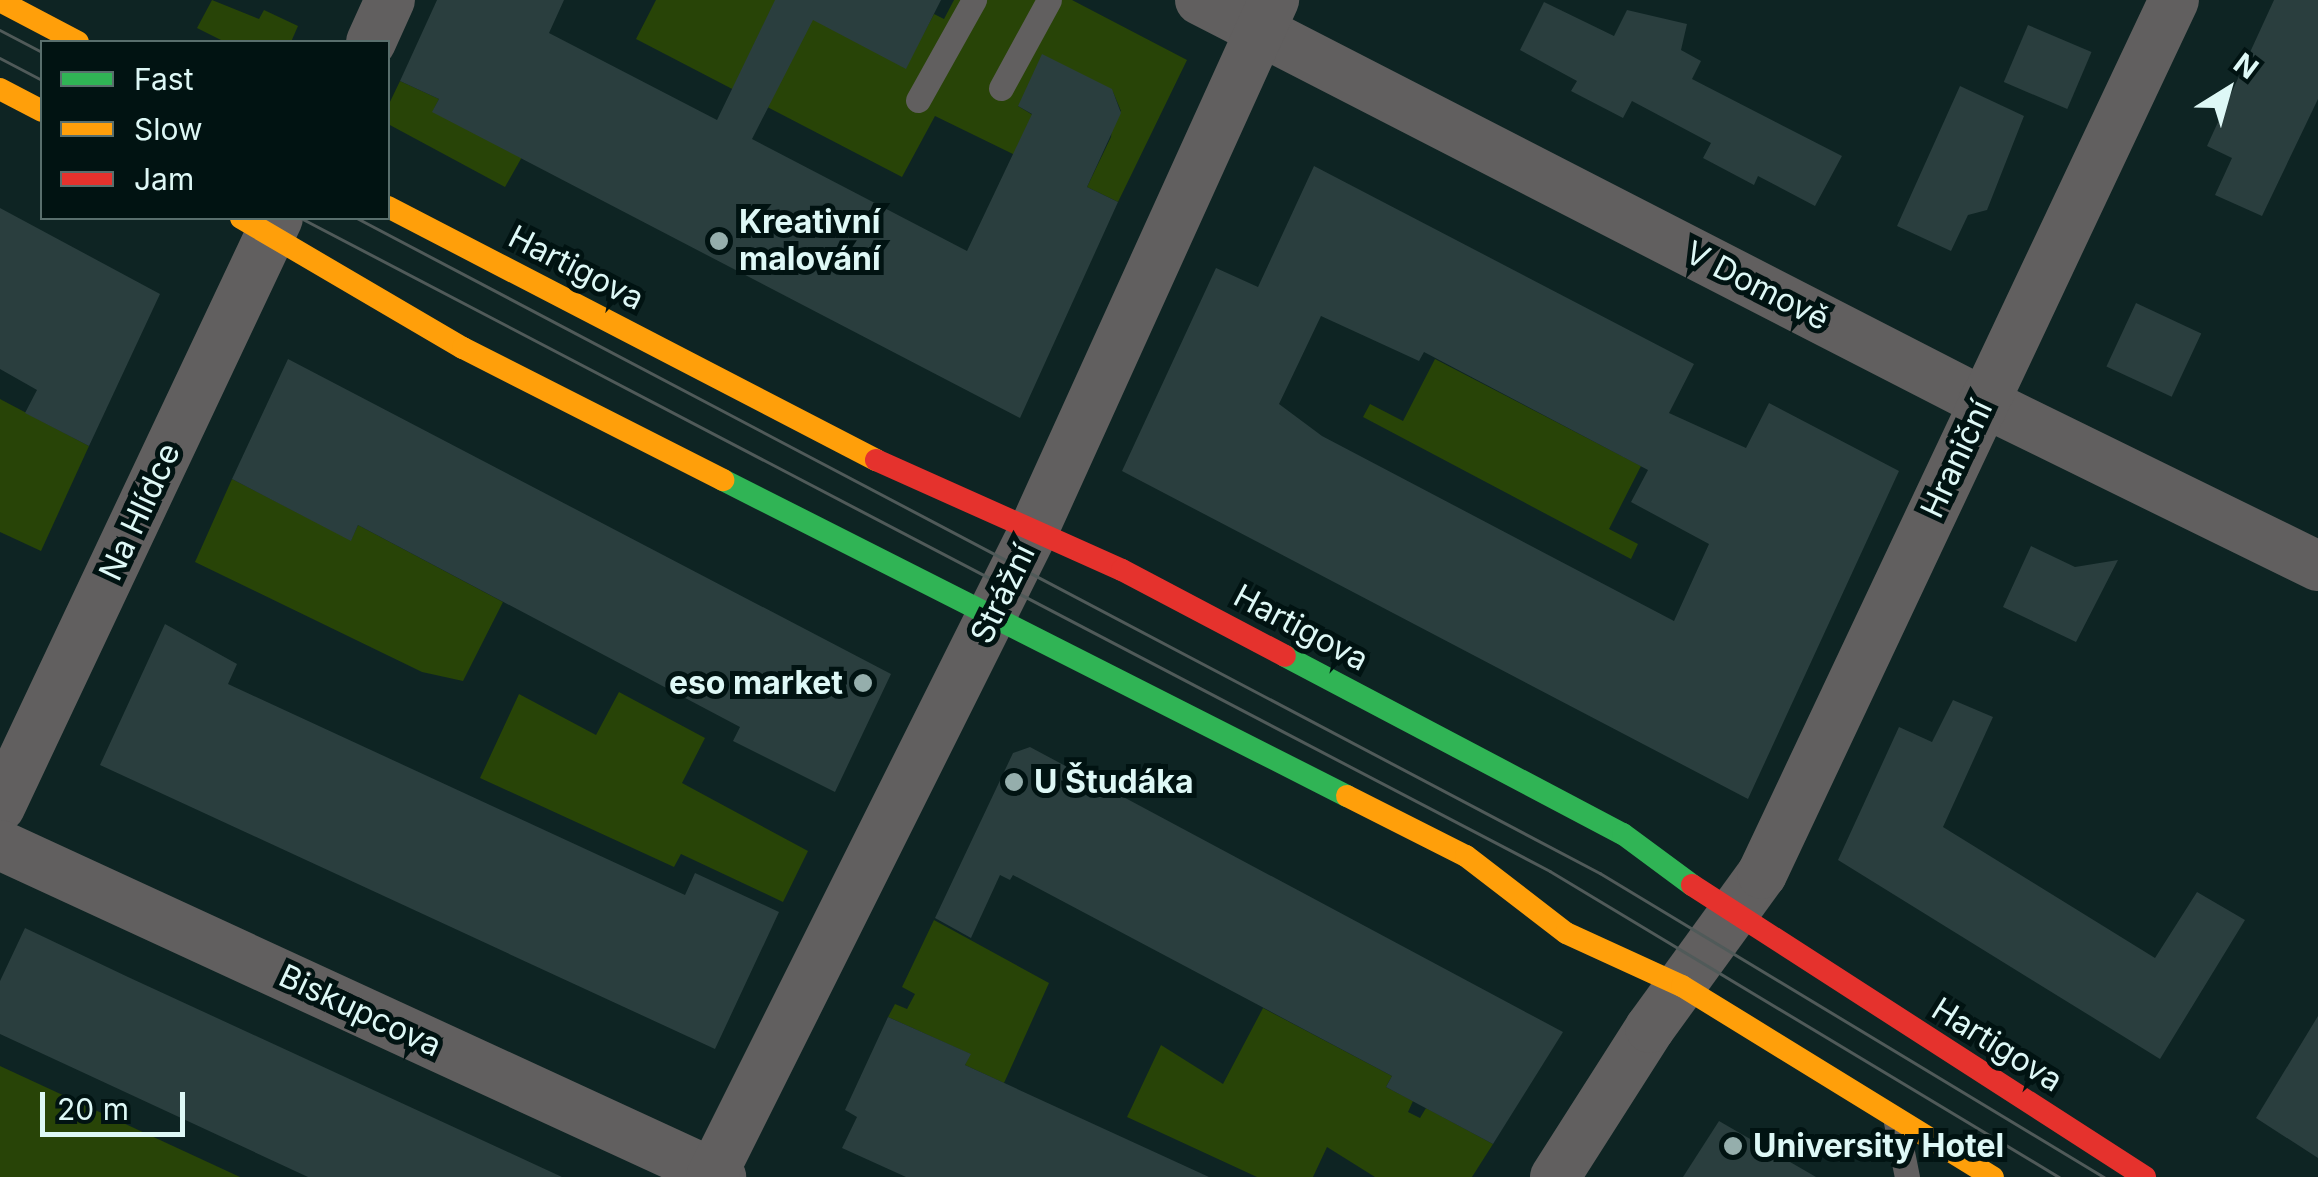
<!DOCTYPE html>
<html>
<head>
<meta charset="utf-8">
<style>
  body { margin:0 }
  #map { position:relative; width:2318px; height:1177px; overflow:hidden; background:#0e2423; font-family:Inter,sans-serif }
  div>[style] { position:absolute }
  .green>* { inset:0; background:#284407 }
  .building>* { inset:0; background:#2a3e3e; transform-origin:0 0 }
  .lane>* { height:25px; margin:-12.5px; padding:0 12.5px; transform-origin:12.5px; border-radius:12.5px; background:#615f5f }
  .street>* { height:50px; margin:-25px; padding:0 25px; transform-origin:25px; border-radius:25px; background:#615f5f }
  .fast>* { height:22px; margin:-11px; padding:0 11px; transform-origin:11px; border-radius:11px; background:#30b455 }
  .slow>* { height:22px; margin:-11px; padding:0 11px; transform-origin:11px; border-radius:11px; background:#ff9f0a }
  .jam>* { height:22px; margin:-11px; padding:0 11px; transform-origin:11px; border-radius:11px; background:#e5322d }
  .tram>* { height:2.5px; margin:-1.25px; padding:0 1.25px; transform-origin:1.25px; border-radius:1.25px; background:#505a59 }
  .dots>* { width:28px; height:28px; translate:-50% -50%; box-sizing:border-box; border:5px solid #011312; border-radius:50% }
  span { translate:-50% -50%; white-space:nowrap; text-align:center; line-height:1.15; -webkit-text-stroke:10px #011312; paint-order:stroke }
  .poi-label { font-size:32px; color:#def8f6; font-weight:700 }
  .left { translate:0 -50%; text-align:left }
  .right { translate:-100% -50%; text-align:right }
  .street-label { font-size:32px; color:#def8f6 }
  .legend { position:absolute; left:40px; top:40px; width:350px; height:180px; box-sizing:border-box; background:#011312; border:2px solid #596f6d; margin:0; padding:12px 18px; list-style:none; font-size:30px; color:#def8f6 }
  .legend li { display:flex; align-items:center; gap:20px; height:50px }
  .legend b { width:50px; border:2px solid #596f6d }
  .north { position:absolute; left:2178px; top:40px; width:100px; height:100px; -webkit-text-stroke:8px #011312; paint-order:stroke; rotate:37deg; font-size:28px; font-weight:700; line-height:40px; text-align:center; color:#def8f6 }
  .north::after { content:''; display:block; margin:auto; width:35px; height:45px; background:#def8f6; clip-path:polygon(50% 0,100% 100%,50% 72%,0 100%) }
  .scale { position:absolute; left:40px; top:1092px; width:145px; height:45px; box-sizing:border-box; border:5px solid #def8f6; border-top:0; padding-left:12px; font-size:30px; line-height:35px; white-space:nowrap; color:#def8f6; -webkit-text-stroke:8px #011312; paint-order:stroke }
</style>
</head>
<body>
<div id="map">
  <div class="green">
    <div style="clip-path:polygon(212px 0,259px 19px,264px 10px,298px 26px,291px 42px,225px 42px,197px 28px)"></div>
    <div style="clip-path:polygon(656px 0,810px 0,905px 68px,934px 14px,944px 19px,954px 0,1072px 0,1187px 60px,1118px 202px,1087px 187px,1111px 137px,1113px 115px,1121px 111px,1113px 92px,1018px 106px,1036px 117px,1017px 156px,935px 116px,902px 177px,636px 39px)"></div>
    <div style="clip-path:polygon(400px 81px,439px 99px,433px 111px,522px 157px,505px 187px,388px 124px,388px 106px)"></div>
    <div style="clip-path:polygon(1435px 359px,1641px 466px,1609px 529px,1638px 544px,1631px 559px,1363px 417px,1370px 404px,1403px 421px)"></div>
    <div style="clip-path:polygon(0 399px,89px 446px,41px 551px,0 532px)"></div>
    <div style="clip-path:polygon(232px 479px,351px 540px,358px 525px,503px 602px,463px 681px,422px 672px,195px 562px)"></div>
    <div style="clip-path:polygon(619px 692px,705px 738px,682px 783px,808px 851px,783px 902px,681px 854px,674px 867px,480px 778px,519px 694px,596px 735px)"></div>
    <div style="clip-path:polygon(934px 920px,1049px 983px,1004px 1083px,965px 1065px,970px 1054px,888px 1017px,895px 1004px,907px 1009px,915px 994px,902px 987px)"></div>
    <div style="clip-path:polygon(1263px 1008px,1392px 1076px,1386px 1087px,1413px 1101px,1408px 1112px,1420px 1118px,1426px 1108px,1493px 1144px,1472px 1177px,1375px 1177px,1327px 1147px,1313px 1177px,1257px 1177px,1127px 1117px,1161px 1045px,1223px 1084px)"></div>
    <div style="clip-path:polygon(0 1066px,240px 1177px,0 1177px)"></div>
  </div>
  <div class="building">
    <div style="clip-path:polygon(437px 0,564px 0,549px 33px,717px 120px,775px 0,941px 0,906px 69px,813px 20px,752px 139px,967px 251px,1032px 114px,1018px 106px,1042px 54px,1112px 89px,1121px 113px,1087px 187px,1118px 202px,1020px 418px,432px 112px,439px 99px,400px 81px)"></div>
    <div style="clip-path:polygon(2274px 0,2318px 0,2318px 99px,2262px 216px,2215px 195px,2232px 158px,2207px 146px)"></div>
    <div style="clip-path:polygon(1544px 2px,1614px 36px,1627px 10px,1687px 24px,1681px 50px,1701px 61px,1692px 79px,1842px 156px,1815px 206px,1758px 176px,1754px 185px,1703px 158px,1711px 143px,1632px 101px,1623px 118px,1571px 91px,1577px 81px,1520px 50px)"></div>
    <div style="left:2028px;top:25px;width:69px;height:62px;rotate:23deg"></div>
    <div style="clip-path:polygon(1960px 86px,2024px 116px,1987px 210px,1968px 215px,1951px 251px,1897px 226px)"></div>
    <div style="clip-path:polygon(evenodd,1314px 166px,1694px 364px,1669px 413px,1746px 448px,1769px 403px,1899px 471px,1748px 799px,1122px 471px,1216px 268px,1258px 287px,1314px 166px,1321px 316px,1419px 361px,1424px 352px,1648px 470px,1631px 502px,1709px 544px,1674px 621px,1322px 436px,1279px 404px,1321px 316px)"></div>
    <div style="clip-path:polygon(0 208px,160px 294px,89px 446px,25px 413px,37px 390px,0 369px)"></div>
    <div style="left:2136px;top:303px;width:72px;height:70px;rotate:25deg"></div>
    <div style="clip-path:polygon(288px 359px,891px 674px,835px 792px,733px 741px,740px 727px,358px 525px,351px 541px,232px 479px)"></div>
    <div style="clip-path:polygon(2031px 546px,2075px 567px,2118px 560px,2076px 642px,2003px 607px)"></div>
    <div style="clip-path:polygon(165px 624px,237px 664px,228px 684px,685px 895px,695px 873px,779px 912px,715px 1049px,100px 765px)"></div>
    <div style="clip-path:polygon(1953px 700px,1993px 717px,1943px 827px,2155px 958px,2197px 892px,2245px 920px,2160px 1059px,1838px 860px,1899px 727px,1932px 742px)"></div>
    <div style="clip-path:polygon(1030px 747px,1563px 1032px,1493px 1144px,1386px 1087px,1392px 1076px,1013px 875px,1010px 880px,1000px 875px,971px 938px,935px 918px,1013px 753px)"></div>
    <div style="clip-path:polygon(25px 928px,128px 977px,562px 1177px,308px 1177px,0 1034px,0 981px)"></div>
    <div style="clip-path:polygon(2318px 1016px,2318px 1158px,2256px 1118px)"></div>
    <div style="clip-path:polygon(888px 1017px,971px 1054px,965px 1065px,1209px 1177px,906px 1177px,842px 1148px,857px 1117px,845px 1110px)"></div>
    <div style="clip-path:polygon(1719px 1121px,1816px 1177px,1683px 1177px)"></div>
  </div>
  <div class="lane">
    <div style="left:1001px;top:88px;width:100px;rotate:-61.4deg"></div>
    <div style="left:918px;top:100px;width:115px;rotate:-60.8deg"></div>
    <div style="left:1896px;top:1122px;width:56px;rotate:78.7deg"></div>
  </div>
  <div class="street">
    <div style="left:1200px;top:0;width:880px;rotate:27.18deg"></div>
    <div style="left:1983px;top:402px;width:373px;rotate:26.1deg"></div>
    <div style="left:371px;top:42px;width:46px;rotate:-65.7deg"></div>
    <div style="left:0;top:807px;width:651px;rotate:-64.73deg"></div>
    <div style="left:0;top:845px;width:794px;rotate:24.72deg"></div>
    <div style="left:711px;top:1177px;width:716px;rotate:-63.47deg"></div>
    <div style="left:1031px;top:536px;width:589px;rotate:-65.61deg"></div>
    <div style="left:1555px;top:1177px;width:177px;rotate:-57.5deg"></div>
    <div style="left:1650px;top:1028px;width:190px;rotate:-54deg"></div>
    <div style="left:1762px;top:874px;width:966px;rotate:-64.76deg"></div>
  </div>
  <div class="fast">
    <div style="left:723px;top:480px;width:699px;rotate:26.86deg"></div>
    <div style="left:1285px;top:656px;width:382px;rotate:27.8deg"></div>
    <div style="left:1623px;top:834px;width:86px;rotate:36.5deg"></div>
  </div>
  <div class="slow">
    <div style="left:0;top:1px;width:88px;rotate:27.7deg"></div>
    <div style="left:0;top:89px;width:47px;rotate:27.6deg"></div>
    <div style="left:388px;top:207px;width:550px;rotate:27.4deg"></div>
    <div style="left:241px;top:218px;width:257px;rotate:30.4deg"></div>
    <div style="left:463px;top:348px;width:292px;rotate:26.9deg"></div>
    <div style="left:1347px;top:796px;width:133px;rotate:26.8deg"></div>
    <div style="left:1466px;top:856px;width:126px;rotate:37.6deg"></div>
    <div style="left:1566px;top:933px;width:128px;rotate:24.6deg"></div>
    <div style="left:1682px;top:986px;width:365px;rotate:31.6deg"></div>
  </div>
  <div class="jam">
    <div style="left:876px;top:460px;width:269px;rotate:24.1deg"></div>
    <div style="left:1122px;top:570px;width:184px;rotate:27.8deg"></div>
    <div style="left:1692px;top:885px;width:539px;rotate:32.81deg"></div>
  </div>
  <div class="tram">
    <div style="left:0;top:30px;width:47px;rotate:27.6deg"></div>
    <div style="left:0;top:58px;width:47px;rotate:27.6deg"></div>
    <div style="left:301px;top:218px;width:1409px;rotate:27.6deg"></div>
    <div style="left:1550px;top:871px;width:594px;rotate:31.01deg"></div>
    <div style="left:357px;top:218px;width:1405px;rotate:27.79deg"></div>
    <div style="left:1600px;top:873px;width:589px;rotate:31.1deg"></div>
  </div>
  <div class="dots">
    <div style="left:719px;top:241px;background:#95aeac"></div>
    <div style="left:863px;top:683px;background:#95aeac"></div>
    <div style="left:1014px;top:782px;background:#95aeac"></div>
    <div style="left:1733px;top:1146px;background:#95aeac"></div>
  </div>
  <div class="poi-label">
    <span class="left" style="left:739px;top:241px">Kreativní<br>malování</span>
    <span class="right" style="left:843px;top:683px">eso market</span>
    <span class="left" style="left:1034px;top:782px">U Študáka</span>
    <span class="left" style="left:1753px;top:1146px">University Hotel</span>
  </div>
  <div class="street-label">
    <span style="left:576px;top:268px;rotate:27deg">Hartigova</span>
    <span style="left:1757px;top:286px;rotate:27deg">V Domově</span>
    <span style="left:1957px;top:459px;rotate:-65deg">Hraniční</span>
    <span style="left:140px;top:512px;rotate:-65deg">Na Hlídce</span>
    <span style="left:1003px;top:594px;rotate:-64deg">Strážní</span>
    <span style="left:1301px;top:628px;rotate:28deg">Hartigova</span>
    <span style="left:360px;top:1011px;rotate:25deg">Biskupcova</span>
    <span style="left:1997px;top:1045px;rotate:32deg">Hartigova</span>
  </div>
  <ul class="legend">
  <li><b style="height:12px;background:#30b455"></b>Fast</li>
  <li><b style="height:12px;background:#ff9f0a"></b>Slow</li>
  <li><b style="height:12px;background:#e5322d"></b>Jam</li>
  </ul>
  <div class="north">N</div>
  <div class="scale">20 m</div>
</div>
</body>
</html>
